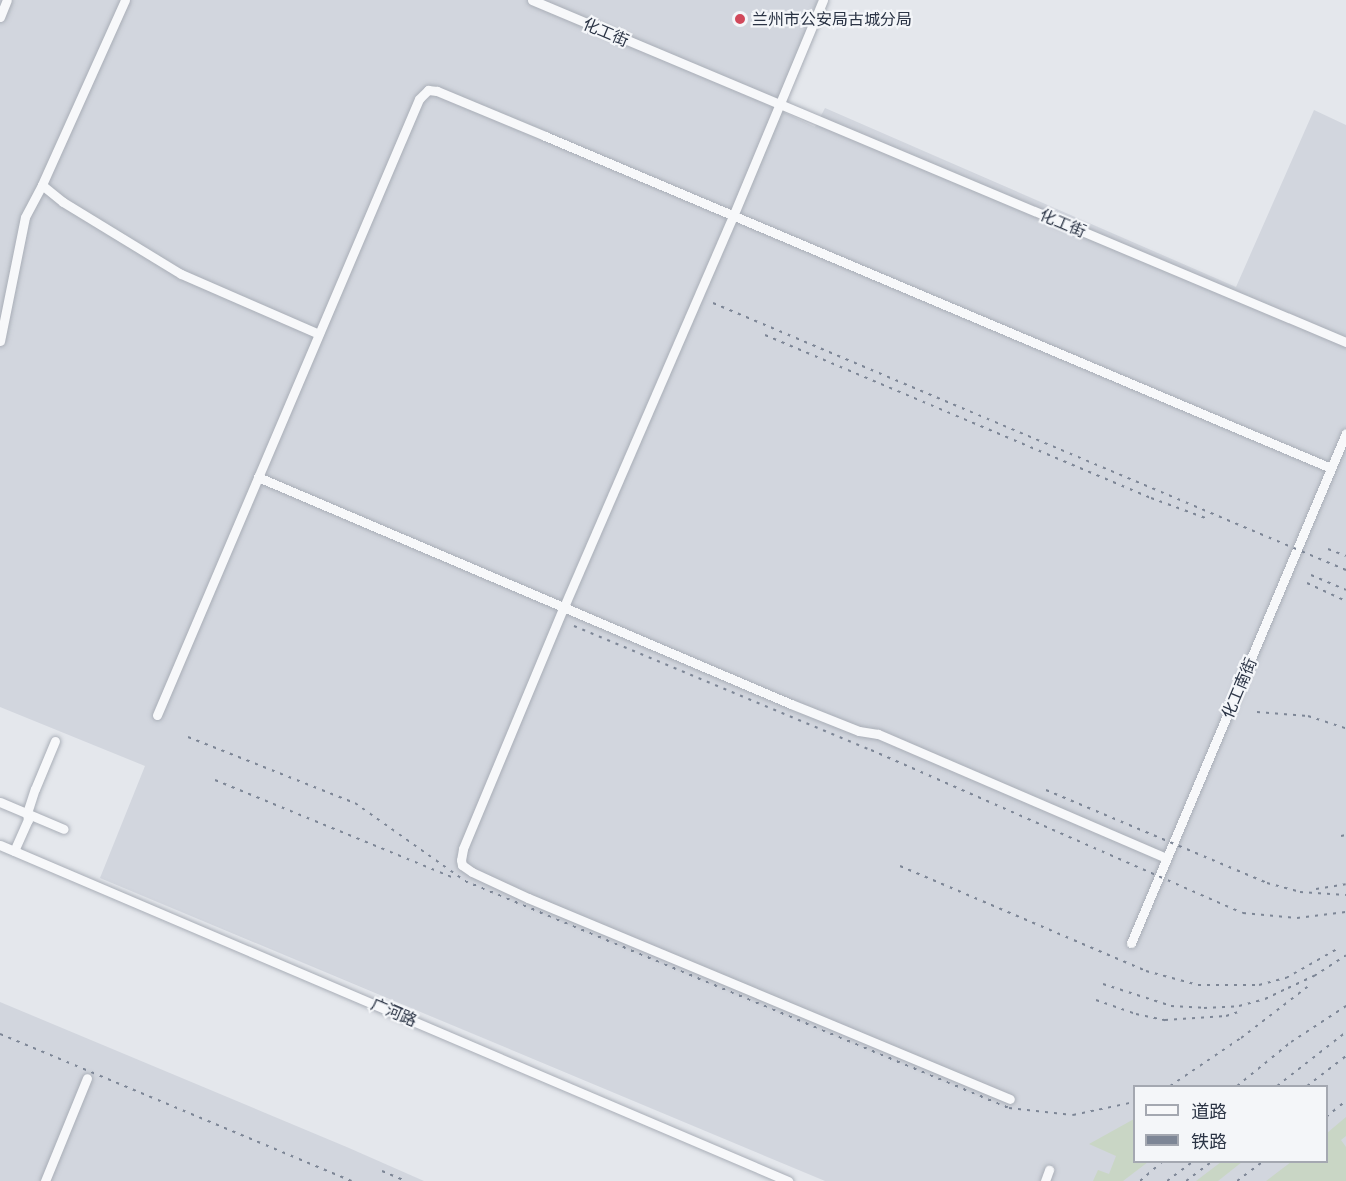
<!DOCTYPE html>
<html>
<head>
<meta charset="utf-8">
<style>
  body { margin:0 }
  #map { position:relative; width:1346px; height:1181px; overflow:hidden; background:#e4e7ec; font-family:Inter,"Noto Sans SC",sans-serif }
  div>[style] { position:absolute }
  .built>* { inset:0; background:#d2d6de }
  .green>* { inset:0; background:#c9d6c5 }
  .roads { filter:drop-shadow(0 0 2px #a9aeb7) drop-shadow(0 0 2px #a9aeb7) }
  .minor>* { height:9px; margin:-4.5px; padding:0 4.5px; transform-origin:4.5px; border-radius:4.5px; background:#f7f8fa }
  .rail>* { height:2px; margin-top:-1px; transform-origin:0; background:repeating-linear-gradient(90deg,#7d8696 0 3px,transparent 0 9px) }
  .dots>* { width:16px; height:16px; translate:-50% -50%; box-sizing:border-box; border:3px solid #f4f6f9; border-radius:50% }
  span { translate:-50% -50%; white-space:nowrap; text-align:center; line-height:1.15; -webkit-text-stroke:4.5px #f4f6f9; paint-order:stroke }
  .poi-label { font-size:16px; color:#2b3445 }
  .left { translate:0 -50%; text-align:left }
  .street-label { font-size:16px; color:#2b3445 }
  .legend { position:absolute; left:1133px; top:1085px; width:195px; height:78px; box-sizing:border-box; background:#f4f6f9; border:2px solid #a4a8b1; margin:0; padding:8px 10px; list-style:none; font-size:18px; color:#2b3445 }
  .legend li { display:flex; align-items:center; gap:12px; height:30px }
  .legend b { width:30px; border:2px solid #a4a8b1 }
</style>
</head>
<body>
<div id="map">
  <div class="built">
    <div style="clip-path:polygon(evenodd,0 0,818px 0,780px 105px,767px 104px,815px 127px,825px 108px,1236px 287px,1314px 110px,1346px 125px,1346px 1181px,825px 1181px,100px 878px,145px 766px,0 707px,0 0,1134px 1086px,1326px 1086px,1326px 1162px,1134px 1162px,1134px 1086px)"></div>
    <div style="clip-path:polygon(0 1002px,349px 1148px,424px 1181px,0 1181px)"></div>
  </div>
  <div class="green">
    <div style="clip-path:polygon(1346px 1117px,1346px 1136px,1341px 1140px,1346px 1147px,1346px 1181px,1266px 1181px,1291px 1162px,1326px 1162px,1327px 1133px)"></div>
    <div style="clip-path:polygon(1134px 1119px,1134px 1162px,1148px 1162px,1123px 1181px,1093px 1181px,1098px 1170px,1109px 1174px,1116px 1156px,1089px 1144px)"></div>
    <div style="clip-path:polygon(1221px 1162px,1242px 1162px,1218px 1181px,1196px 1181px)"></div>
  </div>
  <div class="roads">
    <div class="minor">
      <div style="left:125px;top:0;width:203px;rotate:114.2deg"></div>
      <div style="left:42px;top:185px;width:27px;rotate:39deg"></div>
      <div style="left:63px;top:202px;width:138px;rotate:31.4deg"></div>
      <div style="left:181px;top:274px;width:150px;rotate:23.5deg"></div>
      <div style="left:532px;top:0;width:883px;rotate:22.79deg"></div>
      <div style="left:823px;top:0;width:234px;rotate:112.6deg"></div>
      <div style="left:733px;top:216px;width:425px;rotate:113.4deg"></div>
      <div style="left:564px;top:606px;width:263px;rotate:112.6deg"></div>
      <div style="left:463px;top:849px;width:11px;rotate:100deg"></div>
      <div style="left:461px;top:860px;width:5px;rotate:79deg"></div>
      <div style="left:462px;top:865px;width:12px;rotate:35deg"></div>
      <div style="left:472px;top:872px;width:62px;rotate:24.9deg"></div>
      <div style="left:528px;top:898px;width:522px;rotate:22.64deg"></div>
      <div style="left:0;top:17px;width:18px;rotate:-68deg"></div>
      <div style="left:0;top:341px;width:126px;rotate:-78.6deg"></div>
      <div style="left:25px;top:217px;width:36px;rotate:-62deg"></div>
      <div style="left:258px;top:477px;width:579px;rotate:23.07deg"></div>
      <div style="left:791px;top:704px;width:73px;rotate:21.7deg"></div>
      <div style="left:859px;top:731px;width:19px;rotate:9deg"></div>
      <div style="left:878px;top:734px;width:314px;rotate:23.3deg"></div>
      <div style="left:157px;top:715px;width:669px;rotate:-66.96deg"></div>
      <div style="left:419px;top:99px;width:13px;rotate:-45deg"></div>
      <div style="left:428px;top:90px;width:9px;rotate:6deg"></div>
      <div style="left:437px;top:91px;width:117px;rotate:22.6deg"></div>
      <div style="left:545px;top:136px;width:853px;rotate:22.9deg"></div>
      <div style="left:0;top:802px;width:69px;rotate:22.9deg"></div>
      <div style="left:0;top:845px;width:857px;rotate:23.09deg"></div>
      <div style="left:14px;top:851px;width:34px;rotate:-66deg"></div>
      <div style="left:28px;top:820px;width:7px;rotate:-98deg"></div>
      <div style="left:27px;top:813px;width:25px;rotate:-72deg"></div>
      <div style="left:35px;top:789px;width:52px;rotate:-67.4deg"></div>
      <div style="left:1131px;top:943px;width:553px;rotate:-67.14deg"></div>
      <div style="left:45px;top:1181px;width:111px;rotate:-67.8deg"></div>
      <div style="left:1045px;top:1181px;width:12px;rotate:-70deg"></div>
    </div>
  </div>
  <div class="rail">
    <div style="left:713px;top:303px;width:687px;rotate:22.87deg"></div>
    <div style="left:765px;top:335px;width:419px;rotate:22.9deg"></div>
    <div style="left:1151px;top:498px;width:61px;rotate:20.2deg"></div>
    <div style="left:1328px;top:549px;width:19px;rotate:21deg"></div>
    <div style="left:1311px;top:575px;width:38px;rotate:23deg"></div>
    <div style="left:1307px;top:583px;width:43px;rotate:24.8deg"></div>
    <div style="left:574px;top:626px;width:322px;rotate:22.7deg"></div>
    <div style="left:871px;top:750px;width:406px;rotate:23.7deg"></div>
    <div style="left:1243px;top:913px;width:54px;rotate:5.3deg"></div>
    <div style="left:1297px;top:918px;width:49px;rotate:-7deg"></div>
    <div style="left:1257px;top:712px;width:51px;rotate:4.5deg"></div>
    <div style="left:1308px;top:716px;width:40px;rotate:18deg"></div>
    <div style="left:188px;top:737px;width:180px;rotate:21.6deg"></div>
    <div style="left:355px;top:803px;width:135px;rotate:35.3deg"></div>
    <div style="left:465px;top:881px;width:589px;rotate:22.65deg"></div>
    <div style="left:1009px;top:1108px;width:64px;rotate:6.2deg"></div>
    <div style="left:1073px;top:1115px;width:62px;rotate:-12deg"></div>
    <div style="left:215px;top:780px;width:258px;rotate:22.3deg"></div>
    <div style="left:1046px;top:790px;width:240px;rotate:22.8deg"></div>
    <div style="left:1267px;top:883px;width:34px;rotate:15deg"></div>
    <div style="left:1300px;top:892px;width:46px;rotate:3.7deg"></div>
    <div style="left:1341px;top:836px;width:5px;rotate:-11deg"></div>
    <div style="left:900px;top:866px;width:267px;rotate:23.1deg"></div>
    <div style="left:1146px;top:971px;width:54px;rotate:15.1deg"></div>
    <div style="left:1198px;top:985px;width:61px"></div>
    <div style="left:1259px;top:985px;width:28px;rotate:-15deg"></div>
    <div style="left:1286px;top:978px;width:59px;rotate:-29.6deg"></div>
    <div style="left:1316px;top:889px;width:30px;rotate:-9deg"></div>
    <div style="left:1103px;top:984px;width:71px;rotate:17.9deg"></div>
    <div style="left:1171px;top:1006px;width:33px;rotate:3deg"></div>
    <div style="left:1204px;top:1008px;width:35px;rotate:-3deg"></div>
    <div style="left:1239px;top:1006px;width:27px;rotate:-15deg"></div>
    <div style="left:1265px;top:999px;width:25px;rotate:-26deg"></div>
    <div style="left:1288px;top:988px;width:29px;rotate:-25deg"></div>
    <div style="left:1314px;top:976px;width:38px;rotate:-33deg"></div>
    <div style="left:1096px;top:1000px;width:42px;rotate:19.3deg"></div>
    <div style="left:1136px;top:1014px;width:30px;rotate:12deg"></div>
    <div style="left:1165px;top:1020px;width:61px;rotate:-3.8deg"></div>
    <div style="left:1226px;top:1016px;width:16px;rotate:-18deg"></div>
    <div style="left:0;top:1034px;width:381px;rotate:22.7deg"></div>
    <div style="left:1170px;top:1086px;width:86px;rotate:-34.1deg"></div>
    <div style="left:1241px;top:1038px;width:88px;rotate:-37.6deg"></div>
    <div style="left:1237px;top:1086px;width:70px;rotate:-39.2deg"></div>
    <div style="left:1291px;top:1042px;width:66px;rotate:-33.2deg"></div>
    <div style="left:1277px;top:1086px;width:88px;rotate:-38deg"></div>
    <div style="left:1307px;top:1086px;width:49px;rotate:-37.6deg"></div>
    <div style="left:1326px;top:1117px;width:26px;rotate:-39deg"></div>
    <div style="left:382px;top:1171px;width:25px;rotate:23deg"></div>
    <div style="left:1140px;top:1181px;width:29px;rotate:-41deg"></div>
    <div style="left:1167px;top:1181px;width:31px;rotate:-37deg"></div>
    <div style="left:1186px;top:1181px;width:31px;rotate:-37deg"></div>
    <div style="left:1237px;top:1181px;width:31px;rotate:-37deg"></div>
  </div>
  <div class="dots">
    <div style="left:740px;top:19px;background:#d1495b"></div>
  </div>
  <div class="poi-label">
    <span class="left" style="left:752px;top:19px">兰州市公安局古城分局</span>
  </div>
  <div class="street-label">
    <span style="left:606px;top:32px;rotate:23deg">化工街</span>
    <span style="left:1063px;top:223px;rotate:23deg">化工街</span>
    <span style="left:1239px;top:688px;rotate:-67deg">化工南街</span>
    <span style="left:394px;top:1012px;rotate:23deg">广河路</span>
  </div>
  <ul class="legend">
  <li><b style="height:8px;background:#f7f8fa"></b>道路</li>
  <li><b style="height:8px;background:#7d8696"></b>铁路</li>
  </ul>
</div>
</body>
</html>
